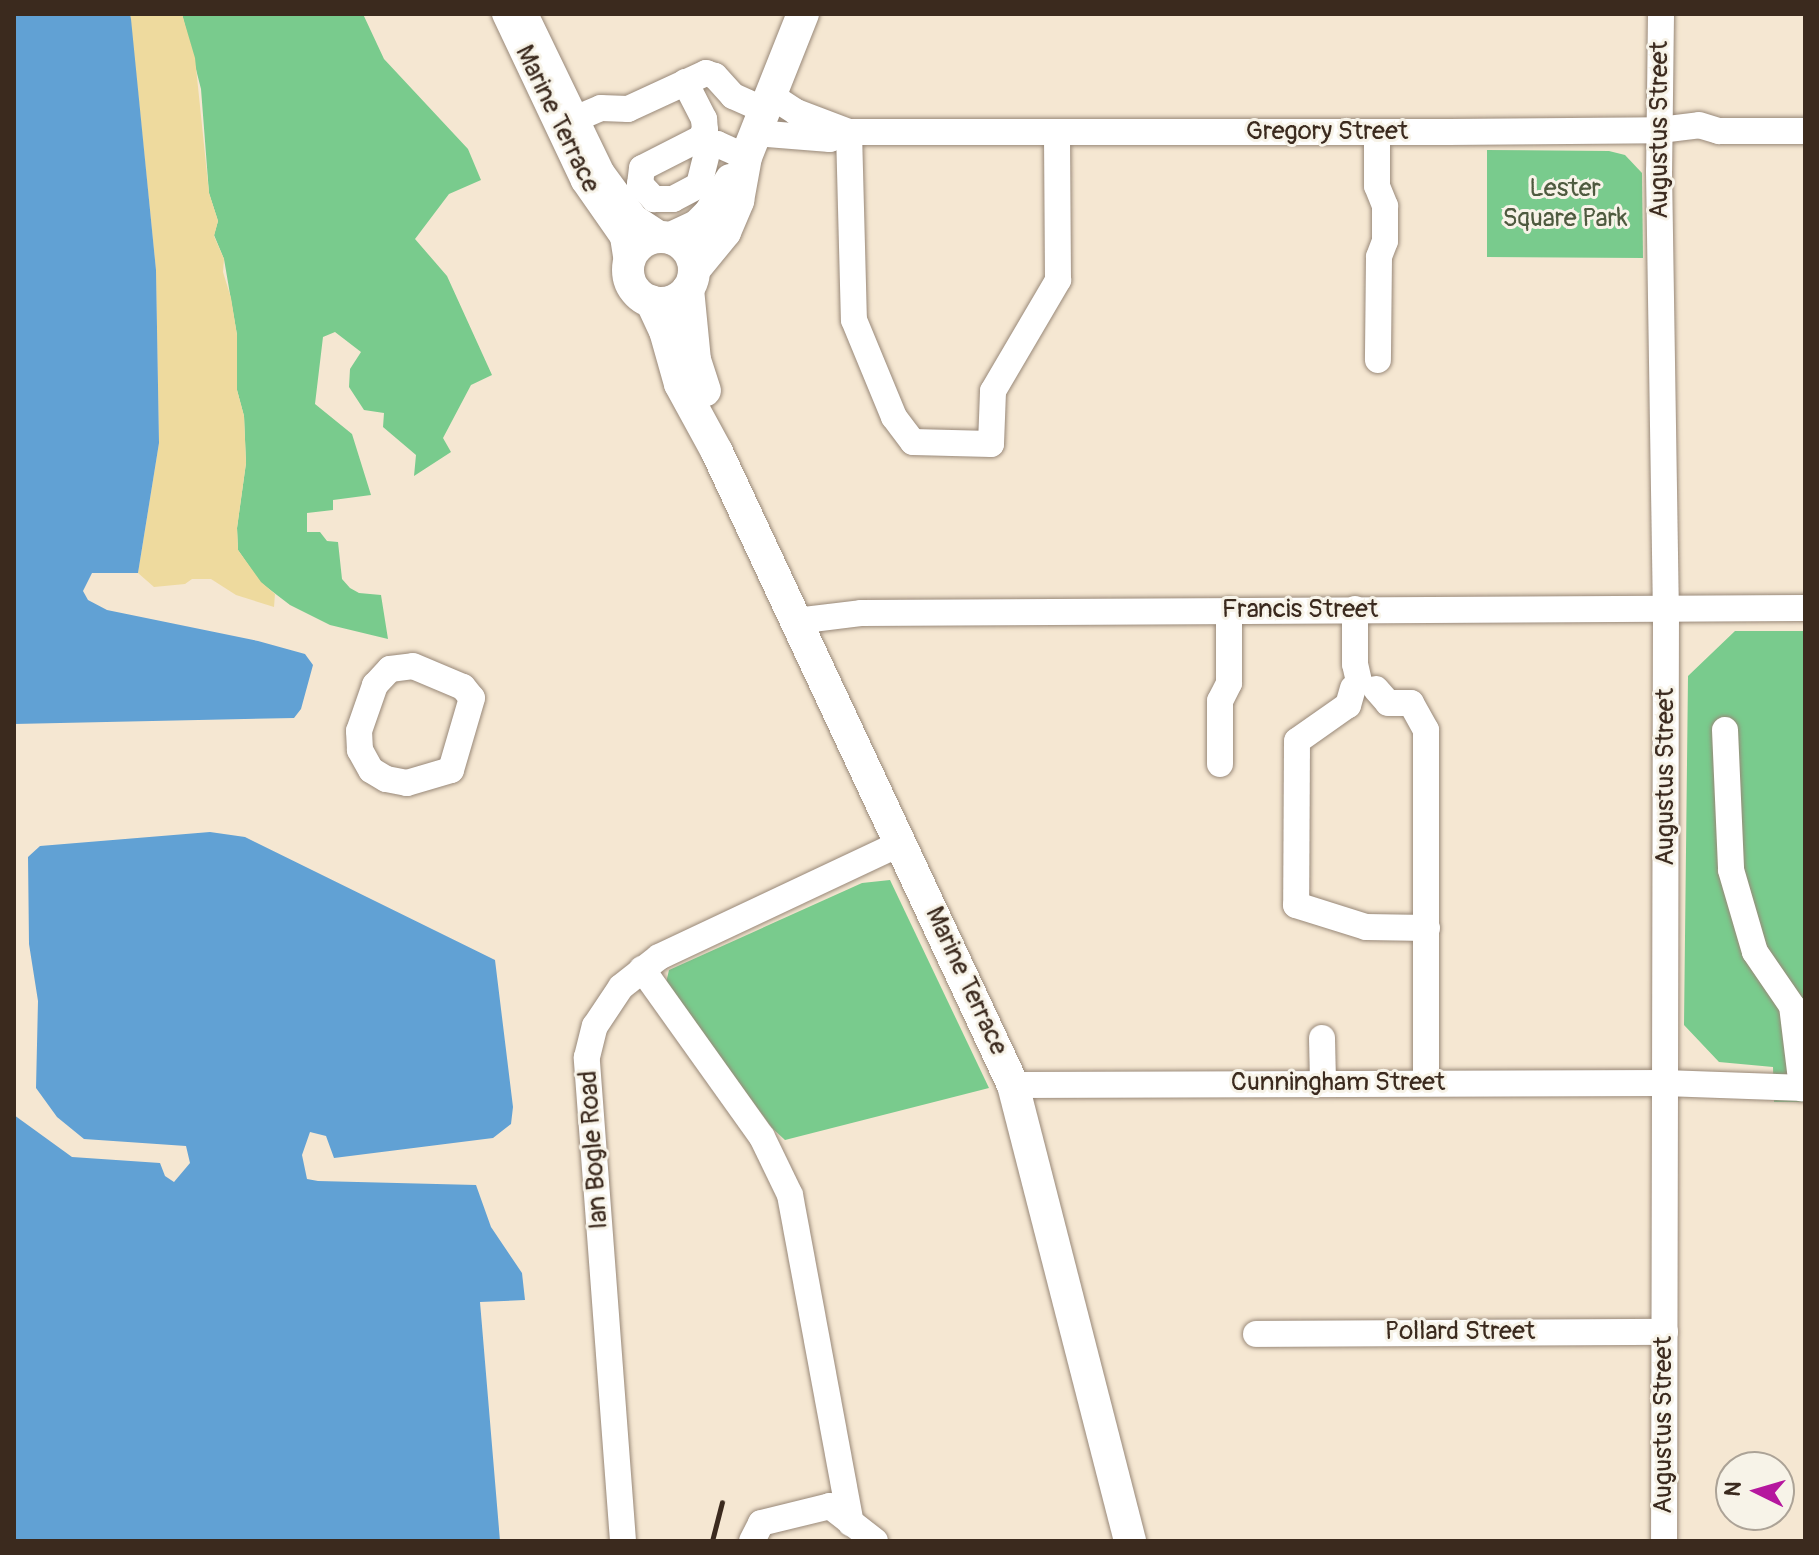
<!DOCTYPE html>
<html>
<head>
<meta charset="utf-8">
<style>
  body { margin:0 }
  #map { position:relative; width:1819px; height:1555px; overflow:hidden; background:#f5e7d2; font-family:Pangolin,sans-serif }
  div>[style] { position:absolute }
  .green>* { inset:0; background:#79cb8d }
  .sand>* { inset:0; background:#eeda9e }
  .water>* { inset:0; background:#61a1d4 }
  .roads { filter:drop-shadow(0 0 2px #988878) drop-shadow(0 0 2px #988878) }
  .minor>* { height:26px; margin:-13px; padding:0 13px; transform-origin:13px; border-radius:13px; background:#fff }
  .major>* { height:32px; margin:-16px; padding:0 16px; transform-origin:16px; border-radius:16px; background:#fff }
  .major>.ring { margin:-16px; padding:0; box-sizing:content-box; background:none; border:32px solid #fff; border-radius:50% }
  .rail>* { height:5px; margin:-2.5px; padding:0 2.5px; transform-origin:2.5px; border-radius:2.5px; background:#3b2a1e }
  span { translate:-50% -50%; white-space:nowrap; text-align:center; line-height:1.15; -webkit-text-stroke:6px #f7f3e8; paint-order:stroke }
  .street-label { font-size:26px; color:#3b2a1e }
  .park-label { font-size:26px; color:#4e5a3f }
  .frame { position:absolute; inset:0; border:16px solid #3b2a1e; pointer-events:none }
  .north { position:absolute; left:1715px; top:1451px; width:80px; height:80px; box-sizing:border-box; background:#f7f3e8; border:2px solid #aca397; border-radius:50%; rotate:275deg; font-size:22px; font-weight:700; line-height:32px; text-align:center; color:#3b2a1e }
  .north::after { content:''; display:block; margin:auto; width:28px; height:36px; background:#b5179e; clip-path:polygon(50% 0,100% 100%,50% 72%,0 100%) }
</style>
</head>
<body>
<div id="map">
  <div class="green">
    <div style="clip-path:polygon(182px 14px,363px 14px,384px 59px,468px 149px,481px 180px,449px 194px,415px 239px,447px 276px,492px 375px,471px 385px,443px 438px,451px 452px,414px 476px,416px 455px,383px 427px,384px 413px,364px 410px,349px 387px,350px 369px,361px 352px,335px 332px,323px 337px,315px 404px,352px 434px,371px 495px,333px 500px,333px 510px,307px 513px,307px 532px,320px 532px,327px 541px,338px 542px,342px 579px,350px 588px,359px 593px,381px 595px,388px 639px,330px 625px,290px 605px,260px 582px,238px 550px,237px 528px,246px 463px,244px 416px,237px 390px,237px 335px,224px 259px,214px 235px,218px 221px,209px 193px,201px 89px)"></div>
    <div style="clip-path:polygon(1487px 150px,1609px 151px,1625px 155px,1642px 173px,1643px 258px,1487px 257px)"></div>
    <div style="clip-path:polygon(1735px 631px,1805px 631px,1805px 1102px,1774px 1102px,1773px 1067px,1719px 1062px,1684px 1025px,1688px 676px)"></div>
    <div style="clip-path:polygon(890px 880px,989px 1088px,785px 1140px,772px 1128px,666px 983px,669px 970px,862px 883px)"></div>
  </div>
  <div class="sand">
    <div style="clip-path:polygon(130px 14px,182px 14px,195px 58px,209px 193px,218px 221px,214px 236px,224px 259px,223px 272px,231px 298px,237px 335px,237px 390px,244px 416px,246px 463px,237px 528px,238px 550px,261px 582px,275px 594px,274px 607px,236px 595px,211px 579px,192px 579px,185px 584px,154px 587px,138px 573px,159px 443px,156px 270px)"></div>
  </div>
  <div class="water">
    <div style="clip-path:polygon(14px 14px,130px 14px,131px 19px,156px 270px,159px 443px,138px 573px,92px 573px,83px 591px,88px 600px,107px 610px,258px 641px,305px 654px,313px 665px,301px 709px,294px 718px,14px 724px)"></div>
    <div style="clip-path:polygon(210px 832px,245px 837px,495px 960px,513px 1107px,511px 1124px,493px 1138px,334px 1158px,326px 1136px,310px 1132px,302px 1155px,307px 1179px,318px 1181px,476px 1185px,491px 1227px,522px 1273px,525px 1300px,480px 1302px,500px 1541px,14px 1541px,14px 1115px,72px 1157px,160px 1163px,165px 1176px,174px 1182px,190px 1163px,186px 1146px,84px 1139px,57px 1117px,36px 1088px,38px 1001px,29px 944px,28px 857px,40px 846px)"></div>
  </div>
  <div class="roads">
    <div class="minor">
      <div style="left:505px;top:14px;width:185px;rotate:64.7deg"></div>
      <div style="left:584px;top:181px;width:68px;rotate:55.1deg"></div>
      <div style="left:623px;top:237px;width:30px;rotate:81deg"></div>
      <div style="left:525px;top:14px;width:177px;rotate:64.2deg"></div>
      <div style="left:602px;top:173px;width:56px;rotate:53.7deg"></div>
      <div style="left:635px;top:218px;width:35px;rotate:33deg"></div>
      <div style="left:1661px;top:14px;width:157px;rotate:90.7deg"></div>
      <div style="left:1659px;top:171px;width:437px;rotate:89.1deg"></div>
      <div style="left:1666px;top:608px;width:933px;rotate:90.12deg"></div>
      <div style="left:685px;top:82px;width:42px;rotate:62.8deg"></div>
      <div style="left:704px;top:119px;width:11px;rotate:85deg"></div>
      <div style="left:705px;top:130px;width:9px;rotate:117deg"></div>
      <div style="left:701px;top:138px;width:66px;rotate:153deg"></div>
      <div style="left:642px;top:168px;width:16px;rotate:97deg"></div>
      <div style="left:640px;top:184px;width:21px;rotate:47deg"></div>
      <div style="left:654px;top:199px;width:19px"></div>
      <div style="left:673px;top:199px;width:30px;rotate:-28deg"></div>
      <div style="left:699px;top:185px;width:38px;rotate:-76deg"></div>
      <div style="left:708px;top:148px;width:10px;rotate:-24deg"></div>
      <div style="left:717px;top:144px;width:32px;rotate:24deg"></div>
      <div style="left:770px;top:95px;width:31px;rotate:33deg"></div>
      <div style="left:796px;top:112px;width:57px;rotate:20.7deg"></div>
      <div style="left:849px;top:132px;width:600px"></div>
      <div style="left:1449px;top:132px;width:211px;rotate:-0.5deg"></div>
      <div style="left:1660px;top:130px;width:39px;rotate:-7deg"></div>
      <div style="left:1699px;top:125px;width:21px;rotate:17deg"></div>
      <div style="left:1719px;top:131px;width:86px"></div>
      <div style="left:575px;top:119px;width:28px;rotate:-23deg"></div>
      <div style="left:601px;top:108px;width:27px;rotate:2deg"></div>
      <div style="left:628px;top:109px;width:86px;rotate:-24.8deg"></div>
      <div style="left:706px;top:73px;width:9px;rotate:18deg"></div>
      <div style="left:715px;top:76px;width:27px;rotate:48deg"></div>
      <div style="left:733px;top:96px;width:34px;rotate:24deg"></div>
      <div style="left:849px;top:132px;width:188px;rotate:88.5deg"></div>
      <div style="left:854px;top:320px;width:105px;rotate:67.6deg"></div>
      <div style="left:894px;top:417px;width:31px;rotate:53deg"></div>
      <div style="left:913px;top:442px;width:78px;rotate:1.5deg"></div>
      <div style="left:991px;top:444px;width:53px;rotate:-87.8deg"></div>
      <div style="left:993px;top:391px;width:129px;rotate:-59.6deg"></div>
      <div style="left:1058px;top:280px;width:148px;rotate:-90.4deg"></div>
      <div style="left:1377px;top:132px;width:54px;rotate:90deg"></div>
      <div style="left:1377px;top:186px;width:22px;rotate:68deg"></div>
      <div style="left:1385px;top:206px;width:35px;rotate:90deg"></div>
      <div style="left:1385px;top:241px;width:17px;rotate:111deg"></div>
      <div style="left:1379px;top:257px;width:103px;rotate:90.6deg"></div>
      <div style="left:755px;top:133px;width:75px;rotate:4.6deg"></div>
      <div style="left:830px;top:139px;width:16px;rotate:-22deg"></div>
      <div style="left:1355px;top:609px;width:55px;rotate:90deg"></div>
      <div style="left:1355px;top:664px;width:17px;rotate:77deg"></div>
      <div style="left:796px;top:621px;width:65px;rotate:-7deg"></div>
      <div style="left:861px;top:613px;width:944px;rotate:-0.3deg"></div>
      <div style="left:413px;top:666px;width:54px;rotate:22.8deg"></div>
      <div style="left:463px;top:687px;width:14px;rotate:51deg"></div>
      <div style="left:472px;top:698px;width:75px;rotate:106.3deg"></div>
      <div style="left:451px;top:770px;width:46px;rotate:163.5deg"></div>
      <div style="left:407px;top:783px;width:21px;rotate:-169deg"></div>
      <div style="left:386px;top:779px;width:17px;rotate:-149deg"></div>
      <div style="left:371px;top:770px;width:23px;rotate:-119deg"></div>
      <div style="left:360px;top:750px;width:19px;rotate:-93deg"></div>
      <div style="left:359px;top:731px;width:49px;rotate:-70.8deg"></div>
      <div style="left:375px;top:685px;width:22px;rotate:-47deg"></div>
      <div style="left:390px;top:669px;width:23px;rotate:-7deg"></div>
      <div style="left:1353px;top:688px;width:18px;rotate:106deg"></div>
      <div style="left:1348px;top:705px;width:62px;rotate:144.8deg"></div>
      <div style="left:1297px;top:741px;width:164px;rotate:90.3deg"></div>
      <div style="left:1296px;top:905px;width:73px;rotate:17.4deg"></div>
      <div style="left:1366px;top:927px;width:61px;rotate:0.9deg"></div>
      <div style="left:1376px;top:689px;width:18px;rotate:49deg"></div>
      <div style="left:1388px;top:703px;width:23px"></div>
      <div style="left:1411px;top:703px;width:31px;rotate:61deg"></div>
      <div style="left:1426px;top:730px;width:352px;rotate:90deg"></div>
      <div style="left:1725px;top:730px;width:140px;rotate:87.5deg"></div>
      <div style="left:1731px;top:870px;width:85px;rotate:73.7deg"></div>
      <div style="left:1755px;top:952px;width:65px;rotate:55.6deg"></div>
      <div style="left:1792px;top:1006px;width:83px;rotate:83deg"></div>
      <div style="left:1220px;top:764px;width:63px;rotate:-90deg"></div>
      <div style="left:1220px;top:701px;width:20px;rotate:-63deg"></div>
      <div style="left:1229px;top:683px;width:73px;rotate:-90deg"></div>
      <div style="left:642px;top:969px;width:206px;rotate:54.5deg"></div>
      <div style="left:762px;top:1137px;width:64px;rotate:64.2deg"></div>
      <div style="left:790px;top:1195px;width:334px;rotate:79.5deg"></div>
      <div style="left:1322px;top:1038px;width:45px;rotate:88.7deg"></div>
      <div style="left:1013px;top:1085px;width:651px;rotate:-0.18deg"></div>
      <div style="left:1664px;top:1083px;width:141px;rotate:2deg"></div>
      <div style="left:1256px;top:1334px;width:409px;rotate:-0.3deg"></div>
      <div style="left:623px;top:1541px;width:485px;rotate:-94.3deg"></div>
      <div style="left:587px;top:1057px;width:32px;rotate:-76deg"></div>
      <div style="left:595px;top:1026px;width:47px;rotate:-56.3deg"></div>
      <div style="left:621px;top:987px;width:48px;rotate:-38.3deg"></div>
      <div style="left:659px;top:957px;width:268px;rotate:-25.2deg"></div>
      <div style="left:752px;top:1541px;width:20px;rotate:-63deg"></div>
      <div style="left:761px;top:1523px;width:71px;rotate:-13.8deg"></div>
      <div style="left:830px;top:1506px;width:57px;rotate:37.9deg"></div>
    </div>
    <div class="major">
      <div class="ring" style="left:628px;top:237px;width:34px;height:34px"></div>
      <div style="left:671px;top:238px;width:29px;rotate:-25deg"></div>
      <div style="left:697px;top:226px;width:18px;rotate:-45deg"></div>
      <div style="left:710px;top:213px;width:39px;rotate:-58deg"></div>
      <div style="left:694px;top:270px;width:49px;rotate:-50.8deg"></div>
      <div style="left:725px;top:232px;width:34px;rotate:-67deg"></div>
      <div style="left:738px;top:201px;width:45px;rotate:-79.7deg"></div>
      <div style="left:746px;top:157px;width:154px;rotate:-68.3deg"></div>
      <div style="left:688px;top:289px;width:71px;rotate:84.4deg"></div>
      <div style="left:695px;top:360px;width:32px;rotate:72deg"></div>
      <div style="left:651px;top:301px;width:33px;rotate:65deg"></div>
      <div style="left:665px;top:331px;width:55px;rotate:74.2deg"></div>
      <div style="left:680px;top:384px;width:77px;rotate:61.4deg"></div>
      <div style="left:717px;top:452px;width:699px;rotate:64.94deg"></div>
      <div style="left:1013px;top:1085px;width:471px;rotate:75.6deg"></div>
    </div>
  </div>
  <div class="rail">
    <div style="left:712px;top:1541px;width:40px;rotate:-75.6deg"></div>
  </div>
  <div class="street-label">
    <span style="left:557px;top:119px;rotate:64deg">Marine Terrace</span>
    <span style="left:1660px;top:130px;rotate:-90deg">Augustus Street</span>
    <span style="left:1327px;top:132px">Gregory Street</span>
    <span style="left:1300px;top:610px">Francis Street</span>
    <span style="left:1666px;top:777px;rotate:-90deg">Augustus Street</span>
    <span style="left:966px;top:981px;rotate:65deg">Marine Terrace</span>
    <span style="left:1338px;top:1083px">Cunningham Street</span>
    <span style="left:594px;top:1150px;rotate:-94deg">Ian Bogle Road</span>
    <span style="left:1460px;top:1332px">Pollard Street</span>
    <span style="left:1664px;top:1425px;rotate:-90deg">Augustus Street</span>
  </div>
  <div class="park-label">
    <span style="left:1565px;top:204px">Lester<br>Square Park</span>
  </div>
  <div class="frame"></div>
  <div class="north">N</div>
</div>
</body>
</html>
